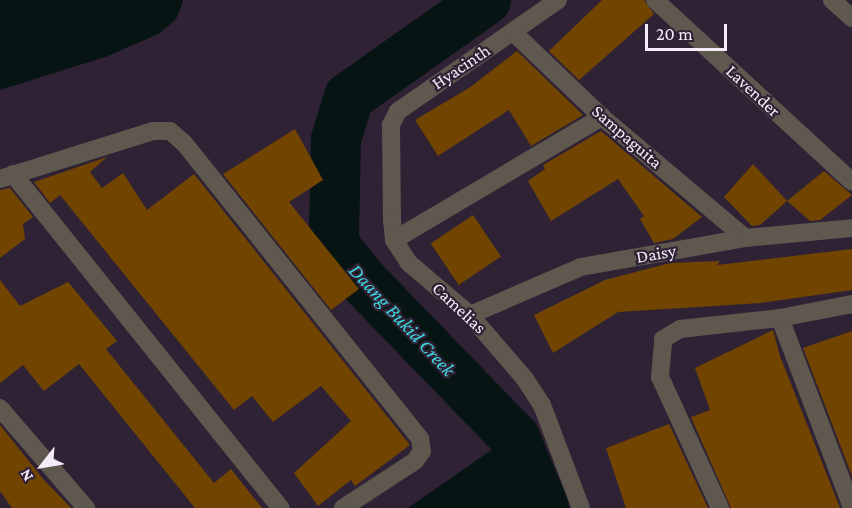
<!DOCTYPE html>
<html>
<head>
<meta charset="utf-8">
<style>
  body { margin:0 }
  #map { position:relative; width:852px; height:508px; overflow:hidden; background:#2f2234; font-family:"Crimson Pro",serif }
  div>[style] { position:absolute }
  .water>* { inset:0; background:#071414 }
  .river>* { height:50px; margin:-25px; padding:0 25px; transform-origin:25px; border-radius:25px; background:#071414 }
  .building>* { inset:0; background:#714500; transform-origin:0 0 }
  .minor>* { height:18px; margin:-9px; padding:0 9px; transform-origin:9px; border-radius:9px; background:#5e584f }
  span { translate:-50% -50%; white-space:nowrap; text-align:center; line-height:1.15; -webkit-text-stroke:4.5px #2f2234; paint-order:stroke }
  .street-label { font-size:18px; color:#f5ecf9 }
  .water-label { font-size:20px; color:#3ed9e2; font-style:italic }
  .north { position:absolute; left:12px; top:436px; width:60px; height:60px; -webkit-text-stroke:4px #2f2234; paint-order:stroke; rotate:239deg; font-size:16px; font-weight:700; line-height:24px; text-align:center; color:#f5ecf9 }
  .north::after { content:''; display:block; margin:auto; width:21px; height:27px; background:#f5ecf9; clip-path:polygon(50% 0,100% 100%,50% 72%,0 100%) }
  .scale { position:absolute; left:645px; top:24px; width:82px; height:27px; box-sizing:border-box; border:3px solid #f5ecf9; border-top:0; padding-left:8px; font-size:18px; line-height:21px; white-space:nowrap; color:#f5ecf9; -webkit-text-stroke:4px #2f2234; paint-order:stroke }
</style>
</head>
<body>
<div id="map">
  <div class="water">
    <div style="clip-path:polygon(0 0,183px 0,183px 1px,176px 19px,160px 33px,108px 56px,0 90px)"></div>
    <div style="clip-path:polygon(510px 437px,534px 508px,408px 508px)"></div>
  </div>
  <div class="river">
    <div style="left:486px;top:0;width:168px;rotate:144.7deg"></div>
    <div style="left:349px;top:97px;width:44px;rotate:107.2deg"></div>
    <div style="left:336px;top:139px;width:98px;rotate:91.2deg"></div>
    <div style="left:334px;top:237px;width:12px;rotate:76deg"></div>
    <div style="left:337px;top:249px;width:41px;rotate:50.9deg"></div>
    <div style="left:363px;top:281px;width:219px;rotate:45.9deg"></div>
    <div style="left:515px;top:438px;width:76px;rotate:67.5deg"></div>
  </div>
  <div class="building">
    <div style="clip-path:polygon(602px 0,644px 0,654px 14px,579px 80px,549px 51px)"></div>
    <div style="clip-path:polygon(517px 51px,583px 115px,531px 146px,509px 110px,438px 156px,415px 120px,469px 88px)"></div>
    <div style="clip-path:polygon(295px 129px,323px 180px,289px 202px,359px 289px,331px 310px,223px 174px)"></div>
    <div style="clip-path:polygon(601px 131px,608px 137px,702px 217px,673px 239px,654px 243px,640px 219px,644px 216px,618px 179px,551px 221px,528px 181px,545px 169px,543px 165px)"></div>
    <div style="clip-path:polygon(107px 157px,90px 172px,102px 188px,123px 173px,147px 210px,194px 174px,410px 445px,355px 486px,351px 480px,318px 506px,294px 473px,351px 421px,321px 386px,273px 422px,252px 396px,234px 410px,60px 195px,50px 203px,34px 182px)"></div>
    <div style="clip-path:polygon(753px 164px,787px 201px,760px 225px,752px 226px,724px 197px)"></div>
    <div style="clip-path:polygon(824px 171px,852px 195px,820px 220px,810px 221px,787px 201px)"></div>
    <div style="clip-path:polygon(10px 188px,33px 217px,23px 224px,25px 239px,0 258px,0 190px)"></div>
    <div style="left:473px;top:215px;width:50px;height:51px;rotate:56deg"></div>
    <div style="clip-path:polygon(852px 249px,852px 290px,761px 303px,618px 312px,553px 353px,534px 315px,605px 280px,670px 263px,720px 261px,717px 265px)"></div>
    <div style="clip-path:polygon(0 280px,20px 306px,68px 282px,117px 341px,106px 349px,214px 483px,231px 469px,262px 508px,195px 508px,79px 364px,44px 391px,23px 365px,0 383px)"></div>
    <div style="clip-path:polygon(773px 330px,780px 356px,840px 508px,731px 508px,691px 417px,710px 410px,695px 368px)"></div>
    <div style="clip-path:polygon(852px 331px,852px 476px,803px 348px)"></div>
    <div style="clip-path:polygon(669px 424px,708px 508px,626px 508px,606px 448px)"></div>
    <div style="clip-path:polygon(0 425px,44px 480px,71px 508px,12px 508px,0 491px)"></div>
  </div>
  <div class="minor">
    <div style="left:558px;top:0;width:195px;rotate:145.2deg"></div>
    <div style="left:398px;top:111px;width:16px;rotate:117deg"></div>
    <div style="left:391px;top:125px;width:95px;rotate:89.4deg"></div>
    <div style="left:392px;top:220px;width:20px;rotate:84deg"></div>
    <div style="left:394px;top:240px;width:27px;rotate:57deg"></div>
    <div style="left:409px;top:263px;width:80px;rotate:40.4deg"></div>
    <div style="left:470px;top:315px;width:84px;rotate:49.3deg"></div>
    <div style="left:525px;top:379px;width:31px;rotate:57deg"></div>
    <div style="left:542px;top:405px;width:110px;rotate:69.3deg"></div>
    <div style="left:655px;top:0;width:268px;rotate:42.7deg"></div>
    <div style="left:832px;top:0;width:27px;rotate:42deg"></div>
    <div style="left:513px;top:32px;width:123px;rotate:43.7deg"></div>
    <div style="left:602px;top:117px;width:187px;rotate:40.2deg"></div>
    <div style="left:13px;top:174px;width:428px;rotate:51.3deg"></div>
    <div style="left:0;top:179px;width:160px;rotate:-17.4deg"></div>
    <div style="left:153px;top:131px;width:17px"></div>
    <div style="left:170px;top:131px;width:18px;rotate:41deg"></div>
    <div style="left:184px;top:143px;width:379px;rotate:51.4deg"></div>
    <div style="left:420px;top:439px;width:12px;rotate:81deg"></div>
    <div style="left:422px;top:451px;width:12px;rotate:125deg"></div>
    <div style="left:415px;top:461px;width:86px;rotate:146.9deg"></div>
    <div style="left:394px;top:240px;width:242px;rotate:-30.6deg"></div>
    <div style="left:470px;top:315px;width:121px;rotate:-23.4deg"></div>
    <div style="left:581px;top:267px;width:167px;rotate:-10deg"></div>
    <div style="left:745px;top:238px;width:107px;rotate:-5.3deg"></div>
    <div style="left:780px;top:318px;width:203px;rotate:69.2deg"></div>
    <div style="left:0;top:408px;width:132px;rotate:49.3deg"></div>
    <div style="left:720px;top:508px;width:144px;rotate:-114.6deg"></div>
    <div style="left:660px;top:377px;width:38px;rotate:-85deg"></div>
    <div style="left:663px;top:339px;width:20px;rotate:-30deg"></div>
    <div style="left:680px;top:329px;width:101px;rotate:-6.3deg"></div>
    <div style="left:780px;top:318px;width:73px;rotate:-11deg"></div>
  </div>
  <div class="street-label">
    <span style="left:461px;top:67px;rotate:-34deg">Hyacinth</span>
    <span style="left:753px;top:91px;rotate:43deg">Lavender</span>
    <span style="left:627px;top:137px;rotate:41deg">Sampaguita</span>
    <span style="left:656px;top:254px;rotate:-10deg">Daisy</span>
    <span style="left:459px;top:308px;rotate:43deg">Camelias</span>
  </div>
  <div class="water-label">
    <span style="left:402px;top:320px;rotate:47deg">Daang Bukid Creek</span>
  </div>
  <div class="north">N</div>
  <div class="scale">20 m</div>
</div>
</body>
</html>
